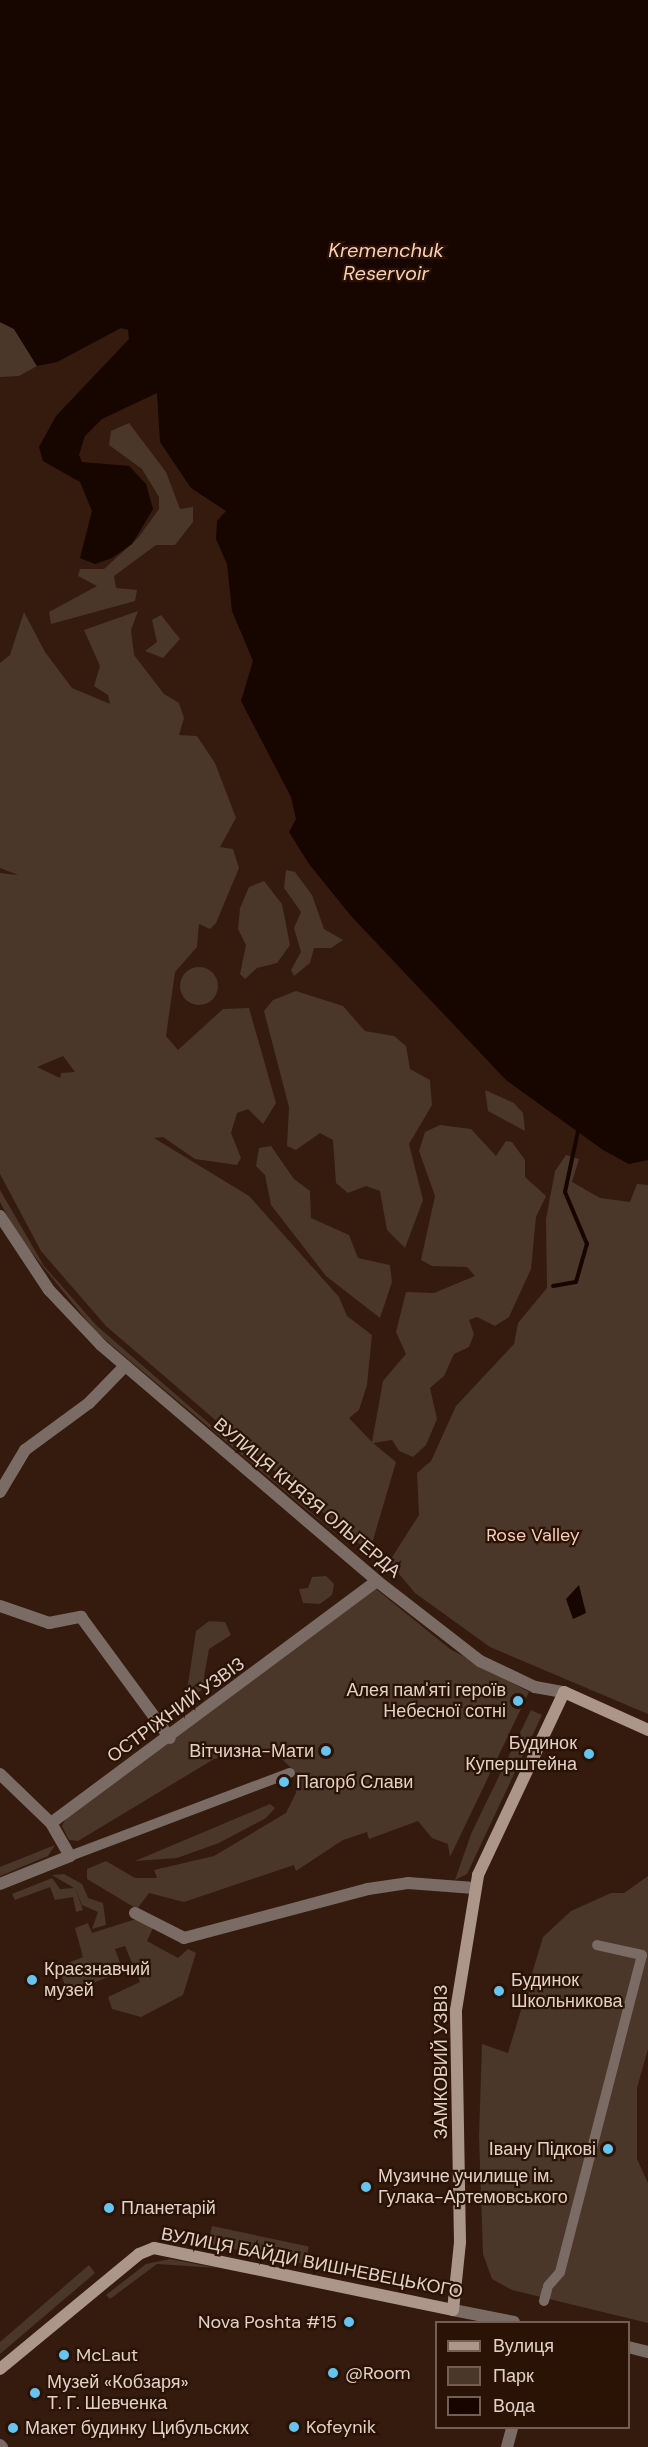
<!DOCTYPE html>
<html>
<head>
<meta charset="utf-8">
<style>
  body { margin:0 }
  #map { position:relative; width:648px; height:2447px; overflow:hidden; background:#341b0d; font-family:"DM Sans",sans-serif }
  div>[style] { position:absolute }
  .green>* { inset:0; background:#4b362a; transform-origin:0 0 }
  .round { border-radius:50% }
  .water>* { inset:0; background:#170500 }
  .stream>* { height:4px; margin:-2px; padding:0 2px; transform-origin:2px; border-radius:2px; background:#170500 }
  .pedestrian>* { height:10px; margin:-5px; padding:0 5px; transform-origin:5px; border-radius:5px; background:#7a6c65 }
  .minor>* { height:12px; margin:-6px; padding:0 6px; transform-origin:6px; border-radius:6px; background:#7a6c65 }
  .tertiary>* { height:12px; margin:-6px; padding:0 6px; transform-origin:6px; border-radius:6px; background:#7a6c65 }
  .secondary>* { height:12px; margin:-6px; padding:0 6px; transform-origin:6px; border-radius:6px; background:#ac968a }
  .dots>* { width:16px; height:16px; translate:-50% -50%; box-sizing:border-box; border:3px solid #2a1204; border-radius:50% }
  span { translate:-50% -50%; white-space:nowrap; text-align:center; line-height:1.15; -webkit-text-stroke:4.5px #2a1204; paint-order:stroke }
  .street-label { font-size:18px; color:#e2d1c8 }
  .park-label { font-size:18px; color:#f8ceb8 }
  .poi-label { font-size:18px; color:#e2d1c8 }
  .right { translate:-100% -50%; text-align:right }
  .left { translate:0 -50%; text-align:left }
  .water-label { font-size:20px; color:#f9cfb8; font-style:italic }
  .legend { position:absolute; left:435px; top:2321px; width:195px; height:108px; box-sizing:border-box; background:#2a1204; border:2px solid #745e52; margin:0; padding:8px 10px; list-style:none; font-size:18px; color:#e2d1c8 }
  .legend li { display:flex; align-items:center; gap:12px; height:30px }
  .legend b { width:30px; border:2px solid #745e52 }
</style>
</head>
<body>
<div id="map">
  <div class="green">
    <div style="clip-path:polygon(0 322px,14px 329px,37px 366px,19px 376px,0 377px)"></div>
    <div style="clip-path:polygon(129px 423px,166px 472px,180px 509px,193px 507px,193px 522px,175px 545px,156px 545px,114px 576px,116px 588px,137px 590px,135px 601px,51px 624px,49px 612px,97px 586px,78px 576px,80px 569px,104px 569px,138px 538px,159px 509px,159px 497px,142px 469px,109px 445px,111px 431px)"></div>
    <div style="clip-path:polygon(evenodd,138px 611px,131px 630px,134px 655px,164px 694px,179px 703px,184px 718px,179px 735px,197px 736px,215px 763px,236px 818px,220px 847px,233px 849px,239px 868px,216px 923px,210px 929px,199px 924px,197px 947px,175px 972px,166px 1036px,178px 1050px,223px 1009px,249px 1008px,276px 1103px,263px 1124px,248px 1109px,237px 1113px,231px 1133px,241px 1158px,237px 1165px,195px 1159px,163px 1137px,154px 1138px,249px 1196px,339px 1297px,347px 1316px,372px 1335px,367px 1385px,359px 1410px,349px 1418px,372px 1442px,383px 1381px,406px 1354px,396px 1332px,406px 1292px,434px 1293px,475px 1276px,467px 1267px,432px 1266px,421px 1260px,435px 1196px,419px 1151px,425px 1132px,440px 1125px,471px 1129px,496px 1156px,506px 1141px,512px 1142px,525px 1160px,525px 1177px,546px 1196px,536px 1217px,531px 1269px,509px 1317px,495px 1326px,477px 1317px,469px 1320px,474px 1334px,469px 1347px,454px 1354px,444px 1376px,430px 1388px,437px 1419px,426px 1445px,413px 1457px,399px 1451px,392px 1440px,373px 1443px,396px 1462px,371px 1547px,362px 1546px,106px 1326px,41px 1251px,0 1174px,0 873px,18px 875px,0 868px,0 663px,10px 655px,24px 612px,45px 652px,72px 688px,110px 704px,108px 695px,94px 686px,100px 666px,84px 630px,138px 611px,63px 1056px,75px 1072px,61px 1073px,60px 1078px,37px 1067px,63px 1056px)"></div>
    <div style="clip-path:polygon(161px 615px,180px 639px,163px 658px,145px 651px,157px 642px,152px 620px)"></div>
    <div style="clip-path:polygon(286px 870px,295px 872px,312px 895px,324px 929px,343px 940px,331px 948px,314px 948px,310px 963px,294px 976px,291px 970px,301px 952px,294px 928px,301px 912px,284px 888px)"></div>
    <div style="clip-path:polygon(264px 881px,282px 904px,290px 945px,277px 963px,257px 968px,245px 979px,240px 974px,246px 945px,238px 929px,240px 908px,249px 887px)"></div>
    <div class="round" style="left:180px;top:967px;width:38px;height:38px"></div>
    <div style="clip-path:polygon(296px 991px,343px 1006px,365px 1031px,394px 1036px,406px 1046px,410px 1069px,430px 1080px,432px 1105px,409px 1144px,423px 1200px,405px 1248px,387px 1230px,380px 1191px,366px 1186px,348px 1193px,336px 1183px,333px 1140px,320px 1133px,296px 1150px,287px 1146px,289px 1107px,264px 1011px,273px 1000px)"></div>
    <div style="clip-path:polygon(485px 1090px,514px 1103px,523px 1113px,525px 1131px,488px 1111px)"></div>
    <div style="clip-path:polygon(271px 1146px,294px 1179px,310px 1191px,311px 1218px,349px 1235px,358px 1258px,390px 1265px,392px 1282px,380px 1318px,326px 1276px,271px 1205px,265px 1175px,256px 1166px,259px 1148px)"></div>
    <div style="clip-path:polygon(566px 1155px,579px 1159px,572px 1182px,600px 1198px,630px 1202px,637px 1184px,648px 1185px,648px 1714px,490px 1647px,415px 1593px,389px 1562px,419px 1515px,417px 1473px,431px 1461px,456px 1406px,514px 1344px,518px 1323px,547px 1288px,546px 1219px,555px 1171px)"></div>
    <div style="clip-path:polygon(0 1190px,44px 1266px,97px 1326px,356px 1551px,97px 1333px,18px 1236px,0 1202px)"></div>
    <div style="clip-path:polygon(326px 1576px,334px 1584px,332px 1595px,320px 1604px,303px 1603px,299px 1589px,308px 1588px,312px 1577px)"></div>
    <div style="clip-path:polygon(376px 1589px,450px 1649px,529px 1692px,450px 1857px,448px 1844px,432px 1838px,418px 1821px,369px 1839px,367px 1832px,343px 1840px,296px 1871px,294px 1865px,184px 1902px,149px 1893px,137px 1909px,87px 1879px,87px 1869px,106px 1861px,135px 1878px,157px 1878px,154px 1870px,214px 1856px,286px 1813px,296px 1793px,294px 1771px,276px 1753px,256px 1750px,214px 1759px,78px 1841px,69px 1840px,62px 1826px,66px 1818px)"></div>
    <div style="clip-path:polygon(209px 1621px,225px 1622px,231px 1635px,209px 1649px,204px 1676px,209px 1683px,185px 1704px,196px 1631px)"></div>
    <div style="clip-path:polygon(531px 1710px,542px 1715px,467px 1874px,455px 1880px,471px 1834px)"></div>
    <div style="clip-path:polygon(270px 1804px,275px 1808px,266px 1818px,219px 1843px,177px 1858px,135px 1861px)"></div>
    <div style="clip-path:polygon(55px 1845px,48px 1856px,0 1876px,0 1867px)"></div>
    <div style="clip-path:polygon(64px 1874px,82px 1884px,88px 1898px,103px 1903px,106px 1925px,92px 1929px,98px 1912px,82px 1905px,75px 1888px,83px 1910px,76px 1912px,73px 1897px,55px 1900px,50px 1887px,15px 1900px,12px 1894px,52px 1878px,60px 1889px,74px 1888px,52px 1875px)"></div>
    <div style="clip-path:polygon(648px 1876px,648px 2049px,637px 2088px,637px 2159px,648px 2183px,648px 2323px,512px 2290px,492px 2279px,483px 2254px,479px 2136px,482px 2044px,508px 2053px,543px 1937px,571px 1911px,611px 1893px,624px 1893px)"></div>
    <div style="clip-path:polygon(136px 1919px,153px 1928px,147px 1941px,178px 1958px,188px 1949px,196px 1953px,183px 1995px,141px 2017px,112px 2009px,108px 1997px,140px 1982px,125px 1946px,115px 1949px,123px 1971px,68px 1993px,58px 1967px,83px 1957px,75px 1928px,88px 1923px,92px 1933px)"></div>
    <div style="left:212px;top:2226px;width:99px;height:18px;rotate:12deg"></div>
    <div style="clip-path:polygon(170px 2259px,217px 2268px,157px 2264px,110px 2299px,106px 2295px,146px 2264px)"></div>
    <div style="clip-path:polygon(89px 2265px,95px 2273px,0 2354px,0 2342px)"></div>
  </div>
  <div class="water">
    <div style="clip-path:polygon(0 0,648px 0,648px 1160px,629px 1164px,603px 1150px,506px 1080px,351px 916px,309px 864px,289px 832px,296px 819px,291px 797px,241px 701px,253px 661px,232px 611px,227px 564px,216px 539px,217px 521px,226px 511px,191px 488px,160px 442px,157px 393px,102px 419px,85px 436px,79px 455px,82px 462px,129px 466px,146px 484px,153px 509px,132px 544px,112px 558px,95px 564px,80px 558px,92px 511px,80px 482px,43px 461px,39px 447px,56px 416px,129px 339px,128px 330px,121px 328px,57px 362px,37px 366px,14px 329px,0 322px)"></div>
    <div style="clip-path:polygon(579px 1585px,586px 1613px,573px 1619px,566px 1599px)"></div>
  </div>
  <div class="stream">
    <div style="left:553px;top:1286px;width:23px;rotate:-10deg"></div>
    <div style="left:576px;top:1282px;width:40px;rotate:-74deg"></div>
    <div style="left:587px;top:1244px;width:56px;rotate:-112.9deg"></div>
    <div style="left:565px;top:1192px;width:62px;rotate:-78deg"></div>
  </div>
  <div class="pedestrian">
    <div style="left:70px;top:1856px;width:235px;rotate:-20.7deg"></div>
    <div style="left:548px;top:2286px;width:18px;rotate:-49deg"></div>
    <div style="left:560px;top:2272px;width:327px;rotate:-75.5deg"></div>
    <div style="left:642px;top:1955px;width:46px;rotate:-167.5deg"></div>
    <div style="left:544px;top:2301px;width:11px;rotate:-75deg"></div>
  </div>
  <div class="minor">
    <div style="left:0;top:1216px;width:89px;rotate:56.5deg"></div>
    <div style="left:49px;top:1290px;width:76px;rotate:46.6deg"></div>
    <div style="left:101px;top:1345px;width:363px;rotate:40.5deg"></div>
    <div style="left:0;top:1492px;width:49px;rotate:-59.2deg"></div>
    <div style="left:25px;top:1450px;width:79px;rotate:-36.3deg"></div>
    <div style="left:89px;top:1403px;width:52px;rotate:-45.8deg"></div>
    <div style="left:0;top:1606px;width:52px;rotate:19.1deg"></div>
    <div style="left:49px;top:1623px;width:33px;rotate:-11deg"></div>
    <div style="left:81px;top:1617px;width:150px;rotate:53.7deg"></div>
    <div style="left:0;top:1884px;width:75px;rotate:-21.8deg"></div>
    <div style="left:70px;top:1856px;width:38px;rotate:-120deg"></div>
    <div style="left:135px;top:1913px;width:55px;rotate:27deg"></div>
    <div style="left:184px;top:1938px;width:190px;rotate:-14.9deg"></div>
    <div style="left:368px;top:1889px;width:40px;rotate:-8.5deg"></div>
    <div style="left:408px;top:1883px;width:66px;rotate:4.3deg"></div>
    <div style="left:453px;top:2310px;width:62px;rotate:11.1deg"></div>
    <div style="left:628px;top:2347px;width:21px;rotate:14deg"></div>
    <div style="left:507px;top:2447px;width:20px;rotate:-75deg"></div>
  </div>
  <div class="tertiary">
    <div style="left:0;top:1774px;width:71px;rotate:43.9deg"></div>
    <div style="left:51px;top:1823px;width:406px;rotate:-36.6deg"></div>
    <div style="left:377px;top:1581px;width:130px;rotate:37.8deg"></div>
    <div style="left:480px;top:1661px;width:61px;rotate:25.3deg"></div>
    <div style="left:535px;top:1687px;width:29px;rotate:10deg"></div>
    <div style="left:0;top:2445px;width:3px;rotate:45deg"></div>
  </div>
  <div class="secondary">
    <div style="left:0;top:2369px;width:180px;rotate:-39.6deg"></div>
    <div style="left:139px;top:2254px;width:16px;rotate:-22deg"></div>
    <div style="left:154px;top:2248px;width:305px;rotate:11.7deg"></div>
    <div style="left:453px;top:2310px;width:68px;rotate:-84.1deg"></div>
    <div style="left:460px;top:2242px;width:232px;rotate:-91deg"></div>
    <div style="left:456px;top:2010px;width:137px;rotate:-80.7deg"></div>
    <div style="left:478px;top:1875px;width:202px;rotate:-64.8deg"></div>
    <div style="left:564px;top:1692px;width:92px;rotate:24.3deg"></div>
  </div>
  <div class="dots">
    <div style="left:518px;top:1701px;background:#66c4ef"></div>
    <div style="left:326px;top:1751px;background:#66c4ef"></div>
    <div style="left:589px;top:1754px;background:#66c4ef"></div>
    <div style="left:284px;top:1782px;background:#66c4ef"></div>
    <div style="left:32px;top:1980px;background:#66c4ef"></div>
    <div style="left:499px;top:1991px;background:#66c4ef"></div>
    <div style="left:608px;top:2149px;background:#66c4ef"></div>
    <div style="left:366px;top:2187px;background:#66c4ef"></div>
    <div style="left:109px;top:2208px;background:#66c4ef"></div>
    <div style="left:349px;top:2322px;background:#66c4ef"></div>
    <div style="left:64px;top:2355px;background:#66c4ef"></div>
    <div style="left:333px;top:2373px;background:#66c4ef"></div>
    <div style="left:35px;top:2393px;background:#66c4ef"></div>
    <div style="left:294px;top:2427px;background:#66c4ef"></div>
    <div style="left:13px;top:2428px;background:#66c4ef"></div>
  </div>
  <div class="street-label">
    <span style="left:307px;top:1498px;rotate:40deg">ВУЛИЦЯ КНЯЗЯ ОЛЬГЕРДА</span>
    <span style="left:176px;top:1710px;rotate:-36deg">ОСТРІЖНИЙ УЗВІЗ</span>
    <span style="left:441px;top:2062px;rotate:-90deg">ЗАМКОВИЙ УЗВІЗ</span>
    <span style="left:312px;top:2263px;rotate:11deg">ВУЛИЦЯ БАЙДИ ВИШНЕВЕЦЬКОГО</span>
  </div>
  <div class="park-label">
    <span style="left:533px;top:1535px">Rose Valley</span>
  </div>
  <div class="poi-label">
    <span class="right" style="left:506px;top:1701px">Алея пам'яті героїв<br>Небесної сотні</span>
    <span class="right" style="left:577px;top:1754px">Будинок<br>Куперштейна</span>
    <span class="right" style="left:314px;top:1751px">Вітчизна-Мати</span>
    <span class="left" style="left:296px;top:1782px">Пагорб Слави</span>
    <span class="left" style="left:44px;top:1980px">Краєзнавчий<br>музей</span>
    <span class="left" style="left:511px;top:1991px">Будинок<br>Школьникова</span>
    <span class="right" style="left:596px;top:2149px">Івану Підкові</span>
    <span class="left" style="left:378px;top:2187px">Музичне училище ім.<br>Гулака-Артемовського</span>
    <span class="left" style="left:121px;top:2208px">Планетарій</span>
    <span class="right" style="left:337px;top:2322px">Nova Poshta #15</span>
    <span class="left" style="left:76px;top:2355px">McLaut</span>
    <span class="left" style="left:345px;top:2373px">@Room</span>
    <span class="left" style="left:47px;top:2393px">Музей «Кобзаря»<br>Т. Г. Шевченка</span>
    <span class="left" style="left:306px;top:2427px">Kofeynik</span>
    <span class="left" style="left:25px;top:2428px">Макет будинку Цибульских</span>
  </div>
  <div class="water-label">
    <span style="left:386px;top:262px">Kremenchuk<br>Reservoir</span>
  </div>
  <ul class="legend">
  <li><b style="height:8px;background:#ac968a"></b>Вулиця</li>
  <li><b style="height:16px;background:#4b362a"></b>Парк</li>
  <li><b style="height:16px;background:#170500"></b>Вода</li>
  </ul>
</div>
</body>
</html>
